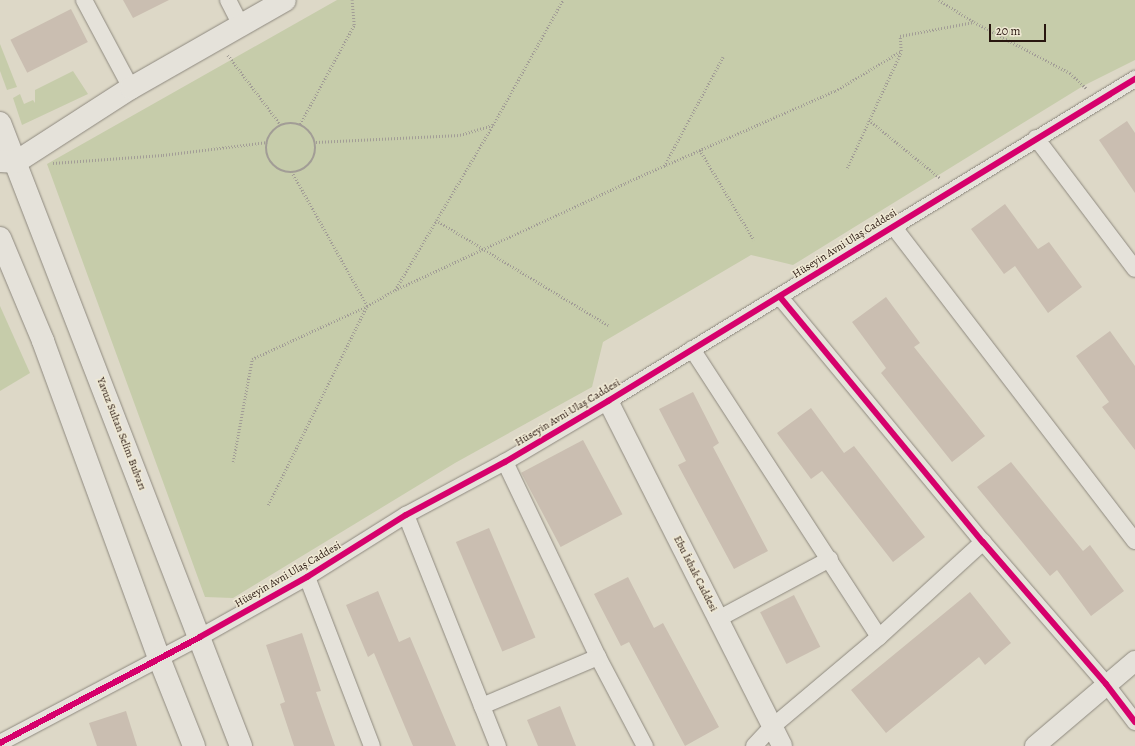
<!DOCTYPE html>
<html>
<head>
<meta charset="utf-8">
<style>
  body { margin:0 }
  #map { position:relative; width:1135px; height:746px; overflow:hidden; background:#ddd8c7; font-family:Alegreya,serif }
  div>[style] { position:absolute }
  .green>* { inset:0; background:#c6ccaa }
  .building>* { inset:0; background:#cabeb1; transform-origin:0 0 }
  .path>* { height:2.5px; margin-top:-1.25px; transform-origin:0; background:repeating-linear-gradient(90deg,#a29d96 0 1px,transparent 0 3px) }
  .path>.ring { margin:-1.25px; padding:0; box-sizing:content-box; background:none; border:2.5px solid #a29d96; border-radius:50% }
  .roads { filter:drop-shadow(0 0 1px #8e897f) drop-shadow(0 0 1px #8e897f) }
  .minor>* { height:16px; margin:-8px; padding:0 8px; transform-origin:8px; border-radius:8px; background:#e5e2da }
  .tertiary>* { height:20px; margin:-10px; padding:0 10px; transform-origin:10px; border-radius:10px; background:#e5e2da }
  .secondary>* { height:22px; margin:-11px; padding:0 11px; transform-origin:11px; border-radius:11px; background:#e5e2da }
  .cycleway>* { height:6px; margin:-3px; padding:0 3px; transform-origin:3px; border-radius:3px; background:#d6006c }
  span { translate:-50% -50%; white-space:nowrap; text-align:center; line-height:1.15; -webkit-text-stroke:3px #efe9d4; paint-order:stroke }
  .street-label { font-size:11px; color:#28160f }
  .scale { position:absolute; left:989px; top:24px; width:57px; height:18px; box-sizing:border-box; border:2px solid #28160f; border-top:0; padding-left:5px; font-size:12px; line-height:14px; white-space:nowrap; color:#28160f; -webkit-text-stroke:3px #efe9d4; paint-order:stroke }
</style>
</head>
<body>
<div id="map">
  <div class="green">
    <div style="clip-path:polygon(337px 0,1135px 0,1135px 60px,1083px 86px,793px 265px,751px 255px,603px 342px,592px 387px,455px 463px,233px 598px,205px 597px,47px 164px)"></div>
    <div style="clip-path:polygon(0 44px,17px 87px,7px 90px,0 71px)"></div>
    <div style="clip-path:polygon(73px 71px,88px 94px,22px 125px,13px 98px,20px 94px,24px 104px,33px 100px,35px 103px,35px 90px)"></div>
    <div style="clip-path:polygon(0 306px,30px 373px,0 391px)"></div>
  </div>
  <div class="building">
    <div style="clip-path:polygon(123px 0,169px 0,133px 18px)"></div>
    <div style="left:71px;top:9px;width:37px;height:68px;rotate:63deg"></div>
    <div style="clip-path:polygon(1127px 121px,1135px 133px,1135px 193px,1099px 140px)"></div>
    <div style="clip-path:polygon(1005px 204px,1038px 249px,1049px 242px,1082px 287px,1048px 313px,1015px 266px,1004px 274px,971px 229px)"></div>
    <div style="clip-path:polygon(886px 297px,920px 343px,914px 347px,985px 436px,952px 462px,881px 373px,886px 368px,852px 322px)"></div>
    <div style="clip-path:polygon(1110px 331px,1135px 366px,1135px 450px,1102px 407px,1109px 402px,1076px 356px)"></div>
    <div style="clip-path:polygon(693px 392px,719px 443px,713px 447px,768px 551px,734px 569px,678px 465px,686px 461px,659px 409px)"></div>
    <div style="clip-path:polygon(811px 408px,844px 453px,854px 446px,925px 537px,893px 562px,822px 471px,811px 479px,777px 433px)"></div>
    <div style="left:583px;top:440px;width:84px;height:70px;rotate:62deg"></div>
    <div style="clip-path:polygon(1011px 462px,1083px 551px,1090px 545px,1124px 591px,1091px 616px,1057px 570px,1050px 576px,977px 487px)"></div>
    <div style="left:489px;top:528px;width:119px;height:36px;rotate:67deg"></div>
    <div style="clip-path:polygon(628px 577px,654px 628px,663px 623px,719px 727px,685px 746px,629px 642px,621px 646px,594px 594px)"></div>
    <div style="clip-path:polygon(378px 591px,399px 642px,410px 637px,456px 746px,413px 746px,374px 653px,368px 657px,346px 605px)"></div>
    <div style="clip-path:polygon(970px 592px,1011px 643px,985px 665px,979px 657px,886px 733px,851px 690px)"></div>
    <div style="left:794px;top:595px;width:58px;height:38px;rotate:63deg"></div>
    <div style="clip-path:polygon(302px 633px,321px 691px,316px 692px,335px 746px,294px 746px,280px 704px,285px 702px,266px 645px)"></div>
    <div style="clip-path:polygon(560px 706px,576px 746px,538px 746px,527px 720px)"></div>
    <div style="clip-path:polygon(126px 711px,137px 746px,97px 746px,89px 723px)"></div>
  </div>
  <div class="path">
    <div style="left:939px;top:0;width:41px;rotate:32.2deg"></div>
    <div style="left:974px;top:22px;width:109px;rotate:28deg"></div>
    <div style="left:1070px;top:73px;width:23px;rotate:43deg"></div>
    <div style="left:228px;top:55px;width:88px;rotate:52.9deg"></div>
    <div style="left:869px;top:120px;width:92px;rotate:39.2deg"></div>
    <div class="ring" style="left:266px;top:123px;width:47.5px;height:47.5px"></div>
    <div style="left:300px;top:124px;width:113px;rotate:-61.4deg"></div>
    <div style="left:354px;top:25px;width:25px;rotate:-95deg"></div>
    <div style="left:316px;top:142px;width:144px;rotate:-2.8deg"></div>
    <div style="left:460px;top:135px;width:34px;rotate:-17deg"></div>
    <div style="left:700px;top:150px;width:105px;rotate:59deg"></div>
    <div style="left:53px;top:163px;width:110px;rotate:-4.2deg"></div>
    <div style="left:163px;top:155px;width:105px;rotate:-7.1deg"></div>
    <div style="left:664px;top:166px;width:124px;rotate:-61.6deg"></div>
    <div style="left:847px;top:168px;width:128px;rotate:-65deg"></div>
    <div style="left:436px;top:220px;width:202px;rotate:31.4deg"></div>
    <div style="left:395px;top:290px;width:254px;rotate:-24.9deg"></div>
    <div style="left:625px;top:183px;width:229px;rotate:-23.7deg"></div>
    <div style="left:835px;top:91px;width:77px;rotate:-31.2deg"></div>
    <div style="left:901px;top:51px;width:15px;rotate:-94deg"></div>
    <div style="left:900px;top:36px;width:75px;rotate:-10.7deg"></div>
    <div style="left:233px;top:462px;width:105px;rotate:-79.5deg"></div>
    <div style="left:252px;top:359px;width:127px;rotate:-24.7deg"></div>
    <div style="left:367px;top:306px;width:32px;rotate:-30deg"></div>
    <div style="left:395px;top:290px;width:192px;rotate:-59.3deg"></div>
    <div style="left:493px;top:125px;width:143px;rotate:-60.8deg"></div>
    <div style="left:268px;top:505px;width:222px;rotate:-63.6deg"></div>
    <div style="left:367px;top:306px;width:153px;rotate:-119.4deg"></div>
  </div>
  <div class="roads">
    <div class="minor">
      <div style="left:84px;top:0;width:100px;rotate:61.9deg"></div>
      <div style="left:228px;top:0;width:28px;rotate:63deg"></div>
      <div style="left:1036px;top:138px;width:164px;rotate:52.9deg"></div>
      <div style="left:893px;top:226px;width:397px;rotate:52.5deg"></div>
      <div style="left:780px;top:297px;width:318px;rotate:50.4deg"></div>
      <div style="left:983px;top:542px;width:188px;rotate:49.1deg"></div>
      <div style="left:1106px;top:684px;width:48px;rotate:52.7deg"></div>
      <div style="left:692px;top:349px;width:343px;rotate:57deg"></div>
      <div style="left:505px;top:462px;width:216px;rotate:64.5deg"></div>
      <div style="left:598px;top:657px;width:101px;rotate:62.2deg"></div>
      <div style="left:406px;top:515px;width:249px;rotate:68.3deg"></div>
      <div style="left:307px;top:577px;width:181px;rotate:69deg"></div>
      <div style="left:718px;top:619px;width:127px;rotate:-28.2deg"></div>
      <div style="left:482px;top:706px;width:126px;rotate:-22.9deg"></div>
      <div style="left:0;top:743px;width:226px;rotate:-27.9deg"></div>
      <div style="left:200px;top:637px;width:123px;rotate:-29.3deg"></div>
      <div style="left:307px;top:577px;width:117px;rotate:-32.1deg"></div>
      <div style="left:406px;top:515px;width:112px;rotate:-28.2deg"></div>
      <div style="left:505px;top:462px;width:120px;rotate:-30.6deg"></div>
      <div style="left:608px;top:401px;width:618px;rotate:-31.43deg"></div>
      <div style="left:754px;top:746px;width:26px;rotate:-47deg"></div>
      <div style="left:772px;top:727px;width:140px;rotate:-40.1deg"></div>
      <div style="left:879px;top:637px;width:141px;rotate:-42.4deg"></div>
    </div>
    <div class="tertiary">
      <div style="left:608px;top:401px;width:386px;rotate:63.2deg"></div>
      <div style="left:1035px;top:746px;width:131px;rotate:-40.4deg"></div>
    </div>
    <div class="secondary">
      <div style="left:0;top:123px;width:668px;rotate:68.85deg"></div>
      <div style="left:1px;top:161px;width:15px;rotate:4deg"></div>
      <div style="left:16px;top:162px;width:137px;rotate:-32.8deg"></div>
      <div style="left:131px;top:88px;width:177px;rotate:-29.7deg"></div>
      <div style="left:0;top:238px;width:112px;rotate:67.3deg"></div>
      <div style="left:43px;top:341px;width:338px;rotate:69.9deg"></div>
      <div style="left:159px;top:658px;width:95px;rotate:68.3deg"></div>
    </div>
  </div>
  <div class="cycleway">
    <div style="left:780px;top:297px;width:318px;rotate:50.4deg"></div>
    <div style="left:983px;top:542px;width:188px;rotate:49.1deg"></div>
    <div style="left:1106px;top:684px;width:48px;rotate:52.7deg"></div>
    <div style="left:0;top:743px;width:226px;rotate:-27.9deg"></div>
    <div style="left:200px;top:637px;width:123px;rotate:-29.3deg"></div>
    <div style="left:307px;top:577px;width:117px;rotate:-32.1deg"></div>
    <div style="left:406px;top:515px;width:112px;rotate:-28.2deg"></div>
    <div style="left:505px;top:462px;width:120px;rotate:-30.6deg"></div>
    <div style="left:608px;top:401px;width:618px;rotate:-31.43deg"></div>
  </div>
  <div class="street-label">
    <span style="left:845px;top:244px;rotate:-32deg">Hüseyin Avni Ulaş Caddesi</span>
    <span style="left:568px;top:413px;rotate:-31deg">Hüseyin Avni Ulaş Caddesi</span>
    <span style="left:121px;top:434px;rotate:69deg">Yavuz Sultan Selim Bulvarı</span>
    <span style="left:695px;top:574px;rotate:63deg">Ebu İshak Caddesi</span>
    <span style="left:288px;top:575px;rotate:-30deg">Hüseyin Avni Ulaş Caddesi</span>
  </div>
  <div class="scale">20 m</div>
</div>
</body>
</html>
